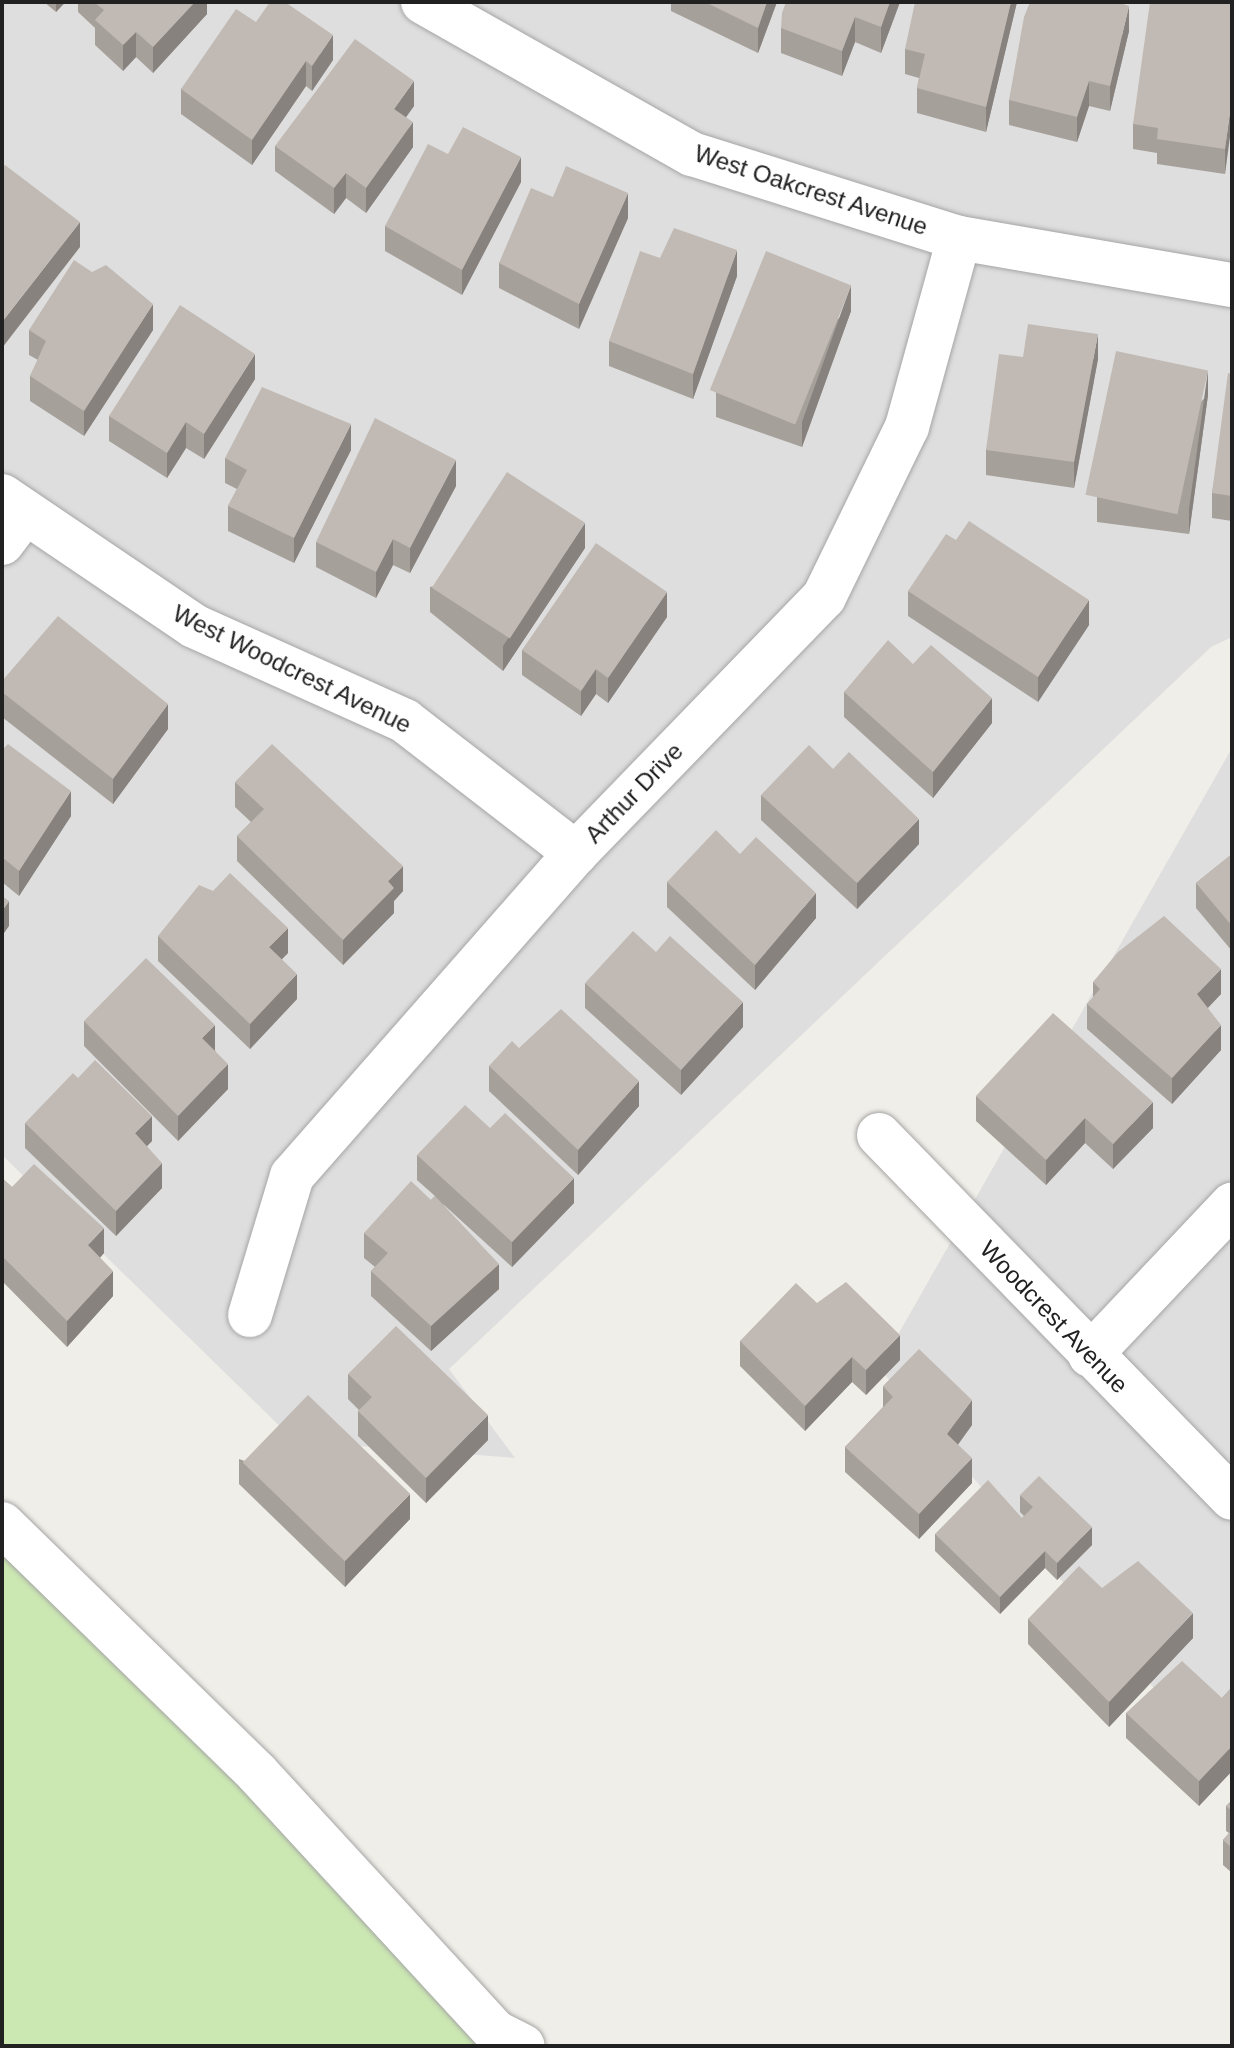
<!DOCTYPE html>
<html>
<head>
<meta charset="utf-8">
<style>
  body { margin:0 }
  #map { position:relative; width:1234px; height:2048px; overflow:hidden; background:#f0eee8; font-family:Arial,sans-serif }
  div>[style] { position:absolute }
  .residential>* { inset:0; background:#dedede }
  .grass>* { inset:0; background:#cbe7b2 }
  .roads { filter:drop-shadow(0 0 2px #a5a5a5) drop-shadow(0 0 2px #a5a5a5) }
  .minor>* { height:44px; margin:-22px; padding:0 22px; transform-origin:22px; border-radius:22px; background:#fff }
  .wall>* { inset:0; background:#a6a09b }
  .shaded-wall>* { inset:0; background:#87827e }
  .building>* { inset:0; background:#c1bab4; transform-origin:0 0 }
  span { translate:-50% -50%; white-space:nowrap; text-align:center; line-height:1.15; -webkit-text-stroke:6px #fff; paint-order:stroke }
  .street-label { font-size:24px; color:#212121 }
  .frame { position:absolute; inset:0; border:4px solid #212121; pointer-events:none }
</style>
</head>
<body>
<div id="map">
  <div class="residential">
    <div style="clip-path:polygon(2px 2px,1232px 2px,1232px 637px,1211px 647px,449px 1369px,515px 1458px,295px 1441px,2px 1155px)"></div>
    <div style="clip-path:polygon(1232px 748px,1232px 1779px,879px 1368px)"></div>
  </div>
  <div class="grass">
    <div style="clip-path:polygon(2px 1554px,504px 2046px,2px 2046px)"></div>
  </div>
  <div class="roads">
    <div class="minor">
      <div style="left:423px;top:2px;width:309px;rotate:29.5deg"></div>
      <div style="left:692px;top:154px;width:280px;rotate:17.5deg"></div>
      <div style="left:959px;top:238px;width:277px;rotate:9.8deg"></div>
      <div style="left:2px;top:496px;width:232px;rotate:34.1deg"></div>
      <div style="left:194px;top:626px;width:231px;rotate:24.2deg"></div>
      <div style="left:405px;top:721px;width:216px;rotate:37.7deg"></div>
      <div style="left:2px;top:543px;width:38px;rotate:-53deg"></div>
      <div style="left:879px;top:1135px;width:506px;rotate:45.8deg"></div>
      <div style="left:250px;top:1315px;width:145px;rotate:-73.2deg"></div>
      <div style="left:292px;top:1176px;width:430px;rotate:-48.7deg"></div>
      <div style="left:576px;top:853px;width:356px;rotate:-45.9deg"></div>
      <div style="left:824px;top:597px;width:189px;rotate:-64deg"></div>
      <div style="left:907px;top:427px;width:196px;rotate:-74.6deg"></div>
      <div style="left:1090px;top:1355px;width:207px;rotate:-46.6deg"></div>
      <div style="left:2px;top:1524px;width:356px;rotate:44.3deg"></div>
      <div style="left:257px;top:1773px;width:352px;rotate:47.4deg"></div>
      <div style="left:495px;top:2032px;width:31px;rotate:27deg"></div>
    </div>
  </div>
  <div class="wall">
    <div style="clip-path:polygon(44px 2px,66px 2px,56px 12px)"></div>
    <div style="clip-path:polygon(78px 2px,207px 2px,207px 14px,153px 73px,136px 57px,123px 71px,95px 45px,95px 28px,78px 12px)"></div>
    <div style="clip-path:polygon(671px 2px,777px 2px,758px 53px,671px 11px)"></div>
    <div style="clip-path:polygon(900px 2px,881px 53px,855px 42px,842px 76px,781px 53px,781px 28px)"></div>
    <div style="clip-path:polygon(1017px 2px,986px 132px,917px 113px,917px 88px,919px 78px,905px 74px,905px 49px)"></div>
    <div style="clip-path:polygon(1232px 2px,1225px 174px,1157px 164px,1157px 153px,1133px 149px,1133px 124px)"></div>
    <div style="clip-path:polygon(256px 22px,333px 60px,312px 91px,306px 86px,252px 165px,181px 114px,181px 89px)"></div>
    <div style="clip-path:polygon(1129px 31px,1110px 111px,1089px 106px,1077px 142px,1009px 125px,1009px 100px)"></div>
    <div style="clip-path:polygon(414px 106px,406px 117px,413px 147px,366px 213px,346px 198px,334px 214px,275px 171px,275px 146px)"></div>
    <div style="clip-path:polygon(448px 154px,521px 182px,462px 295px,385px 251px,385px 226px)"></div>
    <div style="clip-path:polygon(553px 197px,628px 218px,579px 329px,499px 288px,499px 263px)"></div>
    <div style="clip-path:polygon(660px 258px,737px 276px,693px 399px,609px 366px,609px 341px)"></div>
    <div style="clip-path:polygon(851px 311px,802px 447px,716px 417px,716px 392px)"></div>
    <div style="clip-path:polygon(29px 330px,153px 330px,84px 436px,30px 401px,30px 376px,38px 360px,29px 355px)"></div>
    <div style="clip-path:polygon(1023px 357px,1098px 359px,1074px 488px,986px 475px,986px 450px)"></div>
    <div style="clip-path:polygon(1232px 374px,1232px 521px,1212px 518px,1212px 493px)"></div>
    <div style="clip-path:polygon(255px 379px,204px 459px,186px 448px,167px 478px,109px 441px,109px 416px)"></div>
    <div style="clip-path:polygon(1208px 395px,1189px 534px,1097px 522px,1097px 497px)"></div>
    <div style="clip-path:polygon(351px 450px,294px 563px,228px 531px,228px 506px,237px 489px,225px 483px,225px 458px)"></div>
    <div style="clip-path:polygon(456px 486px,410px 573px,393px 565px,376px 598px,316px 567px,316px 542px)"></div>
    <div style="clip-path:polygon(585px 548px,503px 671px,430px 612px,430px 587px)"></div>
    <div style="clip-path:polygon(908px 591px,1089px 625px,1038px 702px,908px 616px)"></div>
    <div style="clip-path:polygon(667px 617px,608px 703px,596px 694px,581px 716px,522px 675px,522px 650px)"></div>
    <div style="clip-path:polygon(913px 664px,992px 723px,933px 798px,844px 717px,844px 692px)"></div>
    <div style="clip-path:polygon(2px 681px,168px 729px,113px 804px,2px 717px)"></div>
    <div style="clip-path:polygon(2px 750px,71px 816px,19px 896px,2px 882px)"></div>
    <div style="clip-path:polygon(235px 782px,403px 891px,394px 901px,394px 913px,343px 965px,237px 861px,237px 836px,251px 822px,235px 807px)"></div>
    <div style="clip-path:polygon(761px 795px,919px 844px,857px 909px,761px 820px)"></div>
    <div style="clip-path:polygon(740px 854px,816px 918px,755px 990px,667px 907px,667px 882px)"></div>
    <div style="clip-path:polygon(1232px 854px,1232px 951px,1196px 908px,1196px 883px)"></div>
    <div style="clip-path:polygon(158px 936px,288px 953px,282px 959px,297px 999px,250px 1049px,158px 961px)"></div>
    <div style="clip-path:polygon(1093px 982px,1221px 994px,1208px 1008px,1221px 1050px,1172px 1104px,1087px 1029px,1087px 1004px,1093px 998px)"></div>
    <div style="clip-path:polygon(585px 983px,743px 1027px,681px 1095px,585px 1008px)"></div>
    <div style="clip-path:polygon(84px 1021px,215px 1050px,228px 1089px,178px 1141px,84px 1046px)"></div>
    <div style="clip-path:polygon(519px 1048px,639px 1106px,578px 1175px,489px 1091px,489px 1066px)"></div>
    <div style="clip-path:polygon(976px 1096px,1153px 1128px,1113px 1169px,1085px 1143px,1046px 1185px,976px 1121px)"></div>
    <div style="clip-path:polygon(25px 1123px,152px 1141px,147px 1146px,162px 1188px,116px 1236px,25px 1148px)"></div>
    <div style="clip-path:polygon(417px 1155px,574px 1203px,512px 1267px,443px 1204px,499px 1289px,431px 1351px,371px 1296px,371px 1271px,375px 1267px,364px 1258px,364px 1233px,431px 1200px,435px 1196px,417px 1180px)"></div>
    <div style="clip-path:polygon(2px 1178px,12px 1187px,104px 1253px,100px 1258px,113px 1296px,67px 1347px,2px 1281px)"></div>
    <div style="clip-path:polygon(817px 1303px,900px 1360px,866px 1395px,852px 1382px,805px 1431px,740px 1366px,740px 1341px)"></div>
    <div style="clip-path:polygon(348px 1374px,488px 1440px,426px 1503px,358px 1436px,358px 1411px,359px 1410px,348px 1399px)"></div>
    <div style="clip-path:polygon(883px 1386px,972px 1425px,958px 1445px,972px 1483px,919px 1539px,845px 1472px,845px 1447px,883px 1407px)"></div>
    <div style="clip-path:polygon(239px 1459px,410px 1519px,345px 1587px,239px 1484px)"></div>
    <div style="clip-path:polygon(1020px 1495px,1092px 1545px,1057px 1580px,1045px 1568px,1000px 1614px,935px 1551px,935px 1534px,1022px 1518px,1024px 1516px,1020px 1512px)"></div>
    <div style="clip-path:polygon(1102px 1588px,1193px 1638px,1109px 1727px,1028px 1644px,1028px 1619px)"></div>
    <div style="clip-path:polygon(1232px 1687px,1232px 1771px,1199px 1806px,1126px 1738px,1126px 1713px,1222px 1698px)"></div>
    <div style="clip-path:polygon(1232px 1800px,1232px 1873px,1223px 1865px,1223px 1840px,1229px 1833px,1226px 1831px,1226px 1806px)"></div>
  </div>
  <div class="shaded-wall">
    <div style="clip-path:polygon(56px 2px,65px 2px,56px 12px)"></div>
    <div style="clip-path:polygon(195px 2px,207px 2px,207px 14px,153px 73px,153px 47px)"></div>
    <div style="clip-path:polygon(767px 2px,777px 2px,758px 53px,758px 28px)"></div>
    <div style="clip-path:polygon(890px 2px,900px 2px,881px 53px,881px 27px)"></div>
    <div style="clip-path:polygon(1011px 2px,1017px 2px,986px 132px,986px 107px)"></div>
    <div style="clip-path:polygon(1129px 6px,1129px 31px,1110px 111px,1110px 86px)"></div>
    <div style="clip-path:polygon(855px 17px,855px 42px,842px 76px,842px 51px)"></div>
    <div style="clip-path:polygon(136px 32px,136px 57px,123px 71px,123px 45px)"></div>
    <div style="clip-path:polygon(333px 35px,333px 60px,312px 91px,312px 66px)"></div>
    <div style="clip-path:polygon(306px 61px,306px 86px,252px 165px,252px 140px)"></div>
    <div style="clip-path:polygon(414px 81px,414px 106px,394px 134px,394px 109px)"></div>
    <div style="clip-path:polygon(1089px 81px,1089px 106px,1077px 142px,1077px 117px)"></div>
    <div style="clip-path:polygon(1232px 97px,1232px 122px,1225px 174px,1225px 149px)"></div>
    <div style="clip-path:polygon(413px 122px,413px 147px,366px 213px,366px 188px)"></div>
    <div style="clip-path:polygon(4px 126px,4px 151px,2px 154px,2px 129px)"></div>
    <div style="clip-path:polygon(521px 157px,521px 182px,462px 295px,462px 270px)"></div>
    <div style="clip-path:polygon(346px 173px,346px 198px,334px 214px,334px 188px)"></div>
    <div style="clip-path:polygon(628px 193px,628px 218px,579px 329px,579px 304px)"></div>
    <div style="clip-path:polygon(80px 222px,80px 247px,2px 348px,2px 322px)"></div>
    <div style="clip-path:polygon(737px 250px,737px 276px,693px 399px,693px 374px)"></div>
    <div style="clip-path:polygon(851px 285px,851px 311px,802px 447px,802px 422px)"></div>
    <div style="clip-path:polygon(153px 304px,153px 330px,84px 436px,84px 411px)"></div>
    <div style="clip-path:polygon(1098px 334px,1098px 359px,1074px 488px,1074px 462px)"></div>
    <div style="clip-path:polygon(255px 354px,255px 379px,204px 459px,204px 434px)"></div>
    <div style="clip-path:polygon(1208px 370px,1208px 395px,1189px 534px,1189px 509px)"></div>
    <div style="clip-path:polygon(186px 422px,186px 448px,167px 478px,167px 453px)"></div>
    <div style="clip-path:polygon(351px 424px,351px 450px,294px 563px,294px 538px)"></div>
    <div style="clip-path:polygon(456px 460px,456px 486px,410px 573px,410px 548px)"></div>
    <div style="clip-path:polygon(585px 523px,585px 548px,503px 671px,503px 646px)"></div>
    <div style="clip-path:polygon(393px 539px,393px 565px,376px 598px,376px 572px)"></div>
    <div style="clip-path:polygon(667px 592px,667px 617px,608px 703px,608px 678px)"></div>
    <div style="clip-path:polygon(1089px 600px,1089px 625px,1038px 702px,1038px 677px)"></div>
    <div style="clip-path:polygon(596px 669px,596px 694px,581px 716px,581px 691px)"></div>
    <div style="clip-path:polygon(992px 698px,992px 723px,933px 798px,933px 772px)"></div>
    <div style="clip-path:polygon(168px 704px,168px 729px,113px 804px,113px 779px)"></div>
    <div style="clip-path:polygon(71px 791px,71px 816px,19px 896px,19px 871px)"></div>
    <div style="clip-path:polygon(919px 819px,919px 844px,857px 909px,857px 883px)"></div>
    <div style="clip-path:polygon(403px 866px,403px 891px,394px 901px,394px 913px,343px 965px,343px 940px,388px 881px)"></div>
    <div style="clip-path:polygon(816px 893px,816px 918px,755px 990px,755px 965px)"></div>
    <div style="clip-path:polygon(9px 901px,9px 926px,2px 936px,2px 911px)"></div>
    <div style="clip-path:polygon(288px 928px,288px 953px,269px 972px,269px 947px)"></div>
    <div style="clip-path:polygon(1221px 969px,1221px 994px,1197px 1019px,1197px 994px)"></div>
    <div style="clip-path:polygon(297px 974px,297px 999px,250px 1049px,250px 1024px)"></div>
    <div style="clip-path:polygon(743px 1002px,743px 1027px,681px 1095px,681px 1070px)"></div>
    <div style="clip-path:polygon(215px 1025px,215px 1050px,202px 1064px,202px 1038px)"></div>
    <div style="clip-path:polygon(1221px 1025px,1221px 1050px,1172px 1104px,1172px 1078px)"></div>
    <div style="clip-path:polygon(228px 1064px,228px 1089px,178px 1141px,178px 1116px)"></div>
    <div style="clip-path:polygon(639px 1081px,639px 1106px,578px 1175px,578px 1150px)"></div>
    <div style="clip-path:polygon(1153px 1102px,1153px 1128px,1113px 1169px,1113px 1144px)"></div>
    <div style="clip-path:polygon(152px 1116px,152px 1141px,135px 1158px,135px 1133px)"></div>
    <div style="clip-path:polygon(1085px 1118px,1085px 1143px,1046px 1185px,1046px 1160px)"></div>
    <div style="clip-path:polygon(162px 1163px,162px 1188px,116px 1236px,116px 1211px)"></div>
    <div style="clip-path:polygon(574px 1178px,574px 1203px,512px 1267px,512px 1242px)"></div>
    <div style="clip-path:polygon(104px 1228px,104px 1253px,88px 1270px,88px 1245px)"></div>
    <div style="clip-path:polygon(499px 1264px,499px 1289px,431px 1351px,431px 1326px)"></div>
    <div style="clip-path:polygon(113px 1271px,113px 1296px,67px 1347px,67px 1321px)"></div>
    <div style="clip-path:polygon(900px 1335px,900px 1360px,866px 1395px,866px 1370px)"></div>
    <div style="clip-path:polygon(852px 1357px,852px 1382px,805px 1431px,805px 1406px)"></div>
    <div style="clip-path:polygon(972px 1400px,972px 1425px,947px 1459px,947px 1434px)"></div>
    <div style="clip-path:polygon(488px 1415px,488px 1440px,426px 1503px,426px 1478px)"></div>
    <div style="clip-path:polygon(972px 1458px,972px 1483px,919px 1539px,919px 1514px)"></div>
    <div style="clip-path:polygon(410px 1494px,410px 1519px,345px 1587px,345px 1561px)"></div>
    <div style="clip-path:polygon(1092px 1527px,1092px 1545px,1057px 1580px,1057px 1563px)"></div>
    <div style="clip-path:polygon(1045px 1551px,1045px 1568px,1000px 1614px,1000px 1597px)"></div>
    <div style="clip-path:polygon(1193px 1613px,1193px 1638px,1109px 1727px,1109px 1702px)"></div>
    <div style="clip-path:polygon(1232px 1746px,1232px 1771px,1199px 1806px,1199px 1781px)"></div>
  </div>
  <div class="building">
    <div style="clip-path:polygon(94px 2px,195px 2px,153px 47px,136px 32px,123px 45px,95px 20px,104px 10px)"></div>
    <div style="clip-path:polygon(270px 2px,285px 2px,333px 35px,312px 66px,306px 61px,252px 140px,181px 89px,236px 9px,256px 22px)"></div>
    <div style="clip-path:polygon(705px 2px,767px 2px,758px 28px)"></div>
    <div style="clip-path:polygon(786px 2px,890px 2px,881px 27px,855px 17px,842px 51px,781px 28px,782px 13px)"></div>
    <div style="clip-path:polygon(915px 2px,1011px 2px,986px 107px,917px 88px,925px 54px,905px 49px)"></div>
    <div style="clip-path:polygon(1030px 2px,1117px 2px,1129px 6px,1110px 86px,1089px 81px,1077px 117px,1009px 100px,1024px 17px)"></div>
    <div style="clip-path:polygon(1150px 2px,1232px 2px,1232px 97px,1225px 149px,1157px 139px,1158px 128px,1133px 124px)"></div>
    <div style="clip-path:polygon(355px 39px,414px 81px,394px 109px,413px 122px,366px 188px,346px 173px,334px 188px,275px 146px)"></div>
    <div style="clip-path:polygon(463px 127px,521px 157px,462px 270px,385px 226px,428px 144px,448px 154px)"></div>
    <div style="clip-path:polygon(5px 165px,80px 222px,2px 322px,2px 168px)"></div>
    <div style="clip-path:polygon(566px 166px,628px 193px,579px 304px,499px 263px,531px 188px,553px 197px)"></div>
    <div style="clip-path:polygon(674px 228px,737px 250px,693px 374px,609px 341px,640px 251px,660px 258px)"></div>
    <div style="left:766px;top:251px;width:92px;height:150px;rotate:22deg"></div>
    <div style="clip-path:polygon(74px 260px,92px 272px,106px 265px,153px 304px,84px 411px,30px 376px,46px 341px,29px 330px)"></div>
    <div style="clip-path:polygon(180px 305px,255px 354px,204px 434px,186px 422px,167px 453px,109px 416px)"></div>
    <div style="clip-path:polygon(1028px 324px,1098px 334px,1074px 462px,986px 450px,999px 354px,1023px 357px)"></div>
    <div style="left:1116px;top:351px;width:94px;height:147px;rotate:12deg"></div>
    <div style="clip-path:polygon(1228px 373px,1232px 374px,1232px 496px,1212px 493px)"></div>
    <div style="clip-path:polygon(262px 387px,351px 424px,294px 538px,228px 506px,247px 470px,225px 458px)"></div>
    <div style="clip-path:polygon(375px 418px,456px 460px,410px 548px,393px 539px,376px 572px,316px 542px)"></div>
    <div style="left:507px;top:472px;width:93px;height:138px;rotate:33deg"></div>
    <div style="clip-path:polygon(969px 521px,1089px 600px,1038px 677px,908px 591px,946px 534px,956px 540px)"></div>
    <div style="clip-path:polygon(596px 543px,667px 592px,608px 678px,596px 669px,581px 691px,522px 650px)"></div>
    <div style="clip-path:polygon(58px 616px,168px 704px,113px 779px,2px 692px,2px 681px)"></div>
    <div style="clip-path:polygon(888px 640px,913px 664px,931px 645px,992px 698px,933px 772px,844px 692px)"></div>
    <div style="clip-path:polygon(8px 744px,71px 791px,19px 871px,2px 857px,2px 750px)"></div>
    <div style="clip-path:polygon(272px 744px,403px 866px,388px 881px,394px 888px,343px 940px,237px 836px,264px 809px,235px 782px)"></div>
    <div style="clip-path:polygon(809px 745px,833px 769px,849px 752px,919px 819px,857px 883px,761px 795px)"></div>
    <div style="clip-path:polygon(716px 830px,740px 854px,756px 837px,816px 893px,755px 965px,667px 882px)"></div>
    <div style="clip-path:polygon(1232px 854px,1232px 926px,1196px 883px)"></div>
    <div style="clip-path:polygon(230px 873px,288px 928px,269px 947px,297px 974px,250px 1024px,158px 936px,199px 885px,213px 891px)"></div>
    <div style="clip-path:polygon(2px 896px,9px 901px,2px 911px)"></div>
    <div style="clip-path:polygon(1164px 916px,1221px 969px,1197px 994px,1221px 1025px,1172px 1078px,1087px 1004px,1100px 989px,1093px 982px,1118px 952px)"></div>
    <div style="clip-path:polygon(633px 931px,656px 952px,670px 936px,743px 1002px,681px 1070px,585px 983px)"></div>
    <div style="clip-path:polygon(146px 958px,215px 1025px,202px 1038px,228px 1064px,178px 1116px,84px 1021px)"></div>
    <div style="clip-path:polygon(561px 1009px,639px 1081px,578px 1150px,489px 1066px,512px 1041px,519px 1048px)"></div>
    <div style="clip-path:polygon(1053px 1013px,1153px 1102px,1113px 1144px,1085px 1118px,1046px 1160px,976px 1096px)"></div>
    <div style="clip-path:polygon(95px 1060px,152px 1116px,135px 1133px,162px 1163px,116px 1211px,25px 1123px,73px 1073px,78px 1078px)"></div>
    <div style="clip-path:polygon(465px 1105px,490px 1128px,505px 1113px,574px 1178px,512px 1242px,417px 1155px)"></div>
    <div style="clip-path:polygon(34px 1164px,104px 1228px,88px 1245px,113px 1271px,67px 1321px,2px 1256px,2px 1178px,12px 1187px)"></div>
    <div style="clip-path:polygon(411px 1181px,431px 1200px,435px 1196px,499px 1264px,431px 1326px,371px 1271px,388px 1253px,364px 1233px)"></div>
    <div style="clip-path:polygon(846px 1282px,900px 1335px,866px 1370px,852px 1357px,805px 1406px,740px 1341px,796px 1283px,817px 1303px)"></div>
    <div style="clip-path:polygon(396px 1326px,488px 1415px,426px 1478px,358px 1411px,372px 1397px,348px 1374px)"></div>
    <div style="clip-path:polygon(919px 1349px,972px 1400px,947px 1434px,972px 1458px,919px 1514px,845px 1447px,893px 1397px,883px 1386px)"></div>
    <div style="left:308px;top:1395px;width:142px;height:94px;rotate:44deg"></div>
    <div style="clip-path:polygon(1039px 1476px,1092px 1527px,1057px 1563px,1045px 1551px,1000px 1597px,935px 1534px,988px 1480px,1022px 1518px,1033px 1507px,1020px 1495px)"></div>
    <div style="clip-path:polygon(1138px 1561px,1193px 1613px,1109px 1702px,1028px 1619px,1079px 1566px,1102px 1588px)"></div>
    <div style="clip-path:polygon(1182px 1661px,1222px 1698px,1232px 1687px,1232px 1746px,1199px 1781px,1126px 1713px)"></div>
    <div style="clip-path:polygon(1232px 1800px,1232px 1811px,1226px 1806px)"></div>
    <div style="clip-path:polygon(1232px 1830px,1232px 1848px,1223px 1840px)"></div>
  </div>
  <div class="street-label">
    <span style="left:811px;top:190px;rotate:18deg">West Oakcrest Avenue</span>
    <span style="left:292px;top:669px;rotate:26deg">West Woodcrest Avenue</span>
    <span style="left:634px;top:793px;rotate:-46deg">Arthur Drive</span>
    <span style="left:1054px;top:1317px;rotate:46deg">Woodcrest Avenue</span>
  </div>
  <div class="frame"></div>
</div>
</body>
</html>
